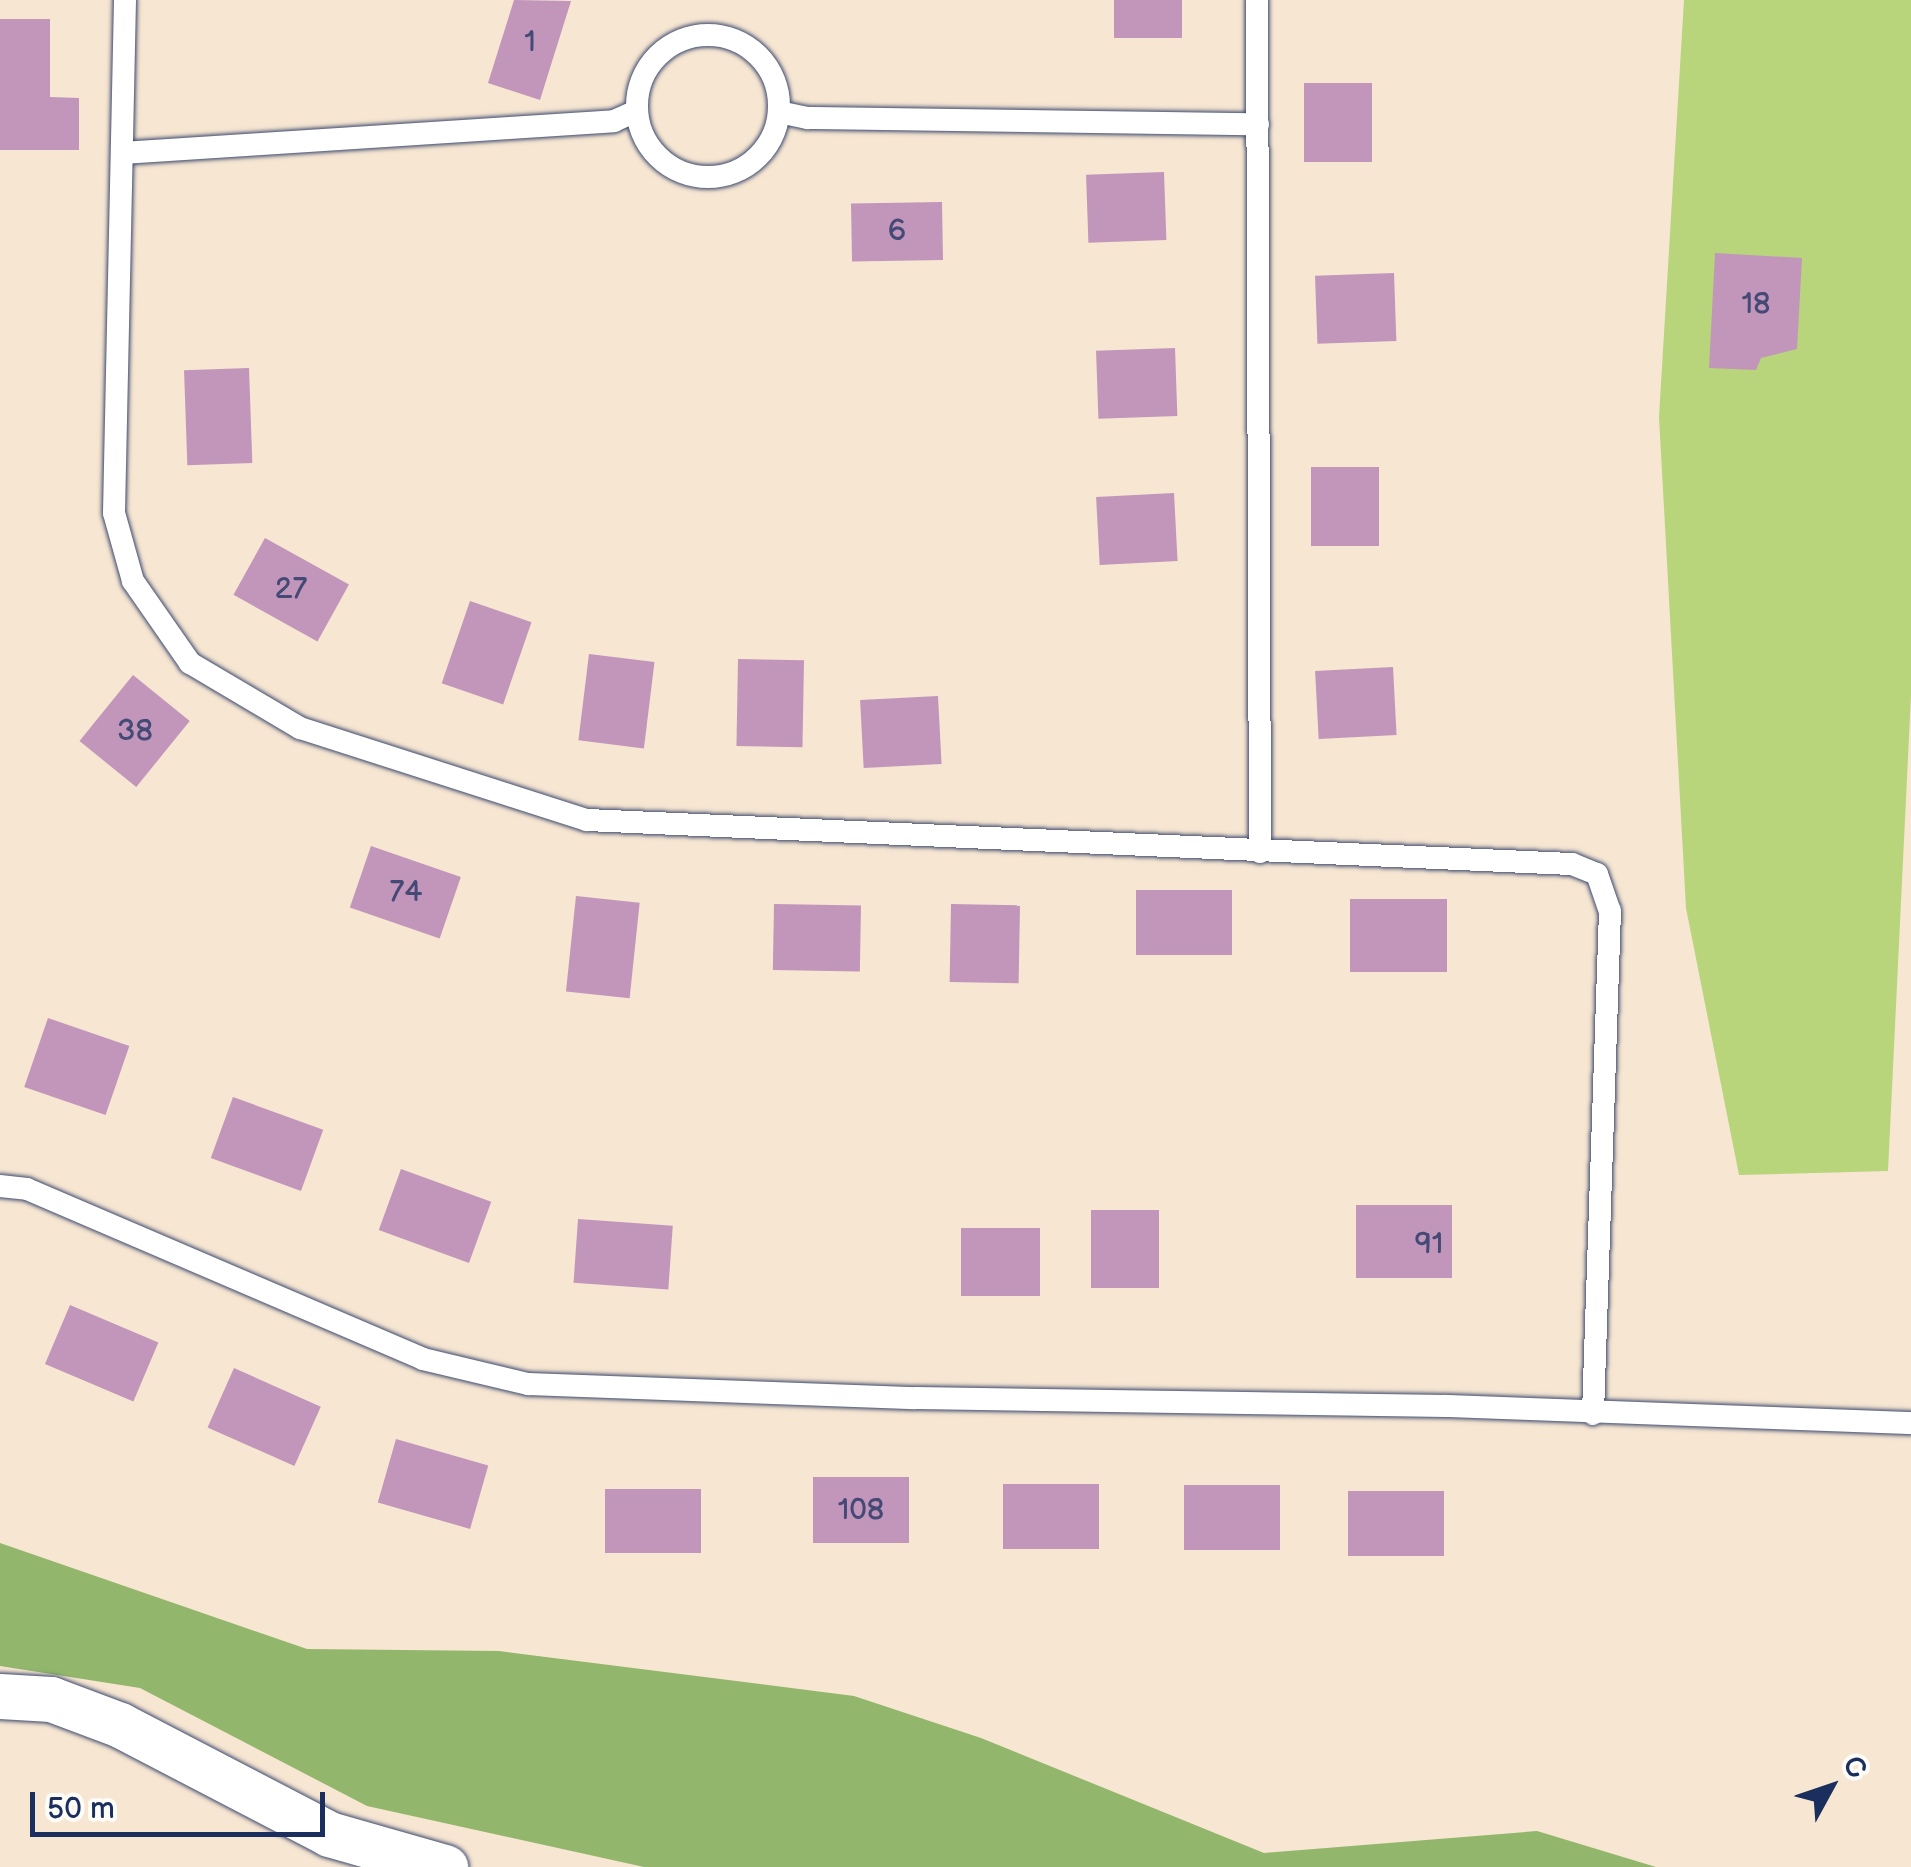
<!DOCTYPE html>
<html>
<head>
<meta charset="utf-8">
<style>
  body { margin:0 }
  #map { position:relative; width:1911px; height:1867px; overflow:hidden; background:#f7e6d2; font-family:"Balsamiq Sans",sans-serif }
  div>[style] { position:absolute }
  .green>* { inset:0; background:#b8d57b }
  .forest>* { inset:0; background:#92b66b }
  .building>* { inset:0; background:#c196ba; transform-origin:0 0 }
  .roads { filter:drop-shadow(0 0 2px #3c4a6f) drop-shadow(0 0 2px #3c4a6f) }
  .lane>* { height:22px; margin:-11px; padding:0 11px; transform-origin:11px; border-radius:11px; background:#fff }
  .lane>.ring { margin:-11px; padding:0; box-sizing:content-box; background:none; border:22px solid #fff; border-radius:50% }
  .street>* { height:45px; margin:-22.5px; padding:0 22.5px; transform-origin:22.5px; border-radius:22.5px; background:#fff }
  span { translate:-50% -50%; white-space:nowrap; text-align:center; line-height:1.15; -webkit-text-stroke:8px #fdfcf7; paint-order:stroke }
  .number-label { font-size:30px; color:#444975 }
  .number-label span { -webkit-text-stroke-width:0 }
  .north { position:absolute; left:1781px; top:1737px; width:100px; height:100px; -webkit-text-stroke:8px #fdfcf7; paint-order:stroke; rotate:50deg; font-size:28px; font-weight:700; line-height:40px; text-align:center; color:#1b2f5e }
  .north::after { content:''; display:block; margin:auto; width:35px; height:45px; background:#1b2f5e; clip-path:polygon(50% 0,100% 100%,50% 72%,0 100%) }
  .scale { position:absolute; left:30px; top:1792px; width:295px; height:45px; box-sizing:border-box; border:5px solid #1b2f5e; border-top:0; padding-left:12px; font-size:30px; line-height:35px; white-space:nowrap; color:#1b2f5e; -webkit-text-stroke:8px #fdfcf7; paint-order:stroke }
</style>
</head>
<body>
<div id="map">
  <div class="green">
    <div style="clip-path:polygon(1684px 0,1911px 0,1911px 695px,1888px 1171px,1739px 1175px,1686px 908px,1659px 417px)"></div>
  </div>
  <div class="forest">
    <div style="clip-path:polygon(0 1543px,307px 1649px,499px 1651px,854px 1696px,981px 1738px,1264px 1853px,1537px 1831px,1656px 1867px,644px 1867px,367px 1806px,140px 1688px,0 1666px)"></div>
  </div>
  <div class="building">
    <div style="clip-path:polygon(514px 0,571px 1px,540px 100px,488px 83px)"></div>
    <div style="left:1114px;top:0;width:68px;height:38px"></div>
    <div style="clip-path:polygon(0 19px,50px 19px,50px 97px,79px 98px,79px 150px,0 150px)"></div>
    <div style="left:1304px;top:83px;width:68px;height:79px"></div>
    <div style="left:1164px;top:172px;width:68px;height:78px;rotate:88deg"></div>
    <div style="left:942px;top:202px;width:58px;height:91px;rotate:89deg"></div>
    <div style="clip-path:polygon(1715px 253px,1802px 258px,1797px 349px,1761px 358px,1756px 370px,1709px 368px)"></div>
    <div style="left:1394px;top:273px;width:68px;height:79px;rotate:88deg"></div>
    <div style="left:1175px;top:348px;width:68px;height:79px;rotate:88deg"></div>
    <div style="left:249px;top:368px;width:95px;height:65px;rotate:88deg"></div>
    <div style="left:1379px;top:467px;width:79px;height:68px;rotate:90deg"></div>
    <div style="left:1174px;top:493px;width:68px;height:78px;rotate:87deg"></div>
    <div style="left:265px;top:538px;width:96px;height:65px;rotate:29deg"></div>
    <div style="left:470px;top:601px;width:65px;height:87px;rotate:19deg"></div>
    <div style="left:589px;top:654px;width:66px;height:87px;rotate:7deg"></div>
    <div style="left:738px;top:659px;width:66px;height:87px;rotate:1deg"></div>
    <div style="left:1393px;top:667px;width:68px;height:78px;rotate:87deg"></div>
    <div style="left:133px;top:675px;width:73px;height:85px;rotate:39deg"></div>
    <div style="left:938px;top:696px;width:68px;height:78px;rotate:87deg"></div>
    <div style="left:371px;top:846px;width:95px;height:65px;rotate:19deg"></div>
    <div style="left:1136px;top:890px;width:96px;height:65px"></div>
    <div style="left:576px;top:896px;width:64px;height:96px;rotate:6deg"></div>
    <div style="left:1350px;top:899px;width:97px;height:73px"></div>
    <div style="left:774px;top:904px;width:87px;height:66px;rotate:1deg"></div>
    <div style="left:951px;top:904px;width:69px;height:78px;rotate:1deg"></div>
    <div style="left:48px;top:1018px;width:86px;height:73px;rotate:19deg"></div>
    <div style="left:233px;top:1097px;width:96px;height:65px;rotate:20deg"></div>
    <div style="left:401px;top:1169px;width:96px;height:65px;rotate:20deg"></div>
    <div style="left:1356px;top:1205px;width:96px;height:73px"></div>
    <div style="left:1091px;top:1210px;width:68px;height:78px"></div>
    <div style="left:578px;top:1219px;width:95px;height:64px;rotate:4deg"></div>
    <div style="left:961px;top:1228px;width:79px;height:68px"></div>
    <div style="left:70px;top:1305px;width:96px;height:64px;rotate:23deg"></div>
    <div style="left:234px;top:1368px;width:95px;height:65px;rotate:24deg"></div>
    <div style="left:396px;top:1439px;width:96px;height:66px;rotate:16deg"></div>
    <div style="left:909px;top:1477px;width:66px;height:96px;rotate:90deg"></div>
    <div style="left:1003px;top:1484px;width:96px;height:65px"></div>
    <div style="left:1184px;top:1485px;width:96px;height:65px"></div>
    <div style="left:605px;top:1489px;width:96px;height:64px"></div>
    <div style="left:1348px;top:1491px;width:96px;height:65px"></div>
  </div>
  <div class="roads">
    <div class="lane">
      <div style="left:125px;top:0;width:513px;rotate:91.23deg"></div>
      <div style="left:114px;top:513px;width:71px;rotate:74.4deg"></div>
      <div style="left:133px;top:581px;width:100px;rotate:55.2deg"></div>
      <div style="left:190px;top:663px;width:128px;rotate:30.6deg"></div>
      <div style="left:300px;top:728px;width:301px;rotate:17.8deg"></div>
      <div style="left:587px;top:820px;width:986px;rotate:2.56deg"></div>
      <div style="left:1572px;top:864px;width:27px;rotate:22deg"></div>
      <div style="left:1597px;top:874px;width:39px;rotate:71deg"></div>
      <div style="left:1610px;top:911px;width:503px;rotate:91.94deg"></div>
      <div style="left:1257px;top:0;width:852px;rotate:89.8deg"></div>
      <div class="ring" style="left:637px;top:35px;width:120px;height:120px"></div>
      <div style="left:779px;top:112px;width:30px;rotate:12deg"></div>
      <div style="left:808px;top:118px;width:450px;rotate:0.8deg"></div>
      <div style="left:122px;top:153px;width:493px;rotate:-3.7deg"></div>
      <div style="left:614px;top:121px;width:24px;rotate:-24deg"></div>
      <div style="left:0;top:1186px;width:27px;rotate:6deg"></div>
      <div style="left:27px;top:1189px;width:431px;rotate:23.2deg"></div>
      <div style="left:423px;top:1359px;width:108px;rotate:13.4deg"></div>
      <div style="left:528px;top:1384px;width:388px;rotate:2.1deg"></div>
      <div style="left:916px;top:1398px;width:530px;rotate:0.86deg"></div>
      <div style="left:1446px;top:1406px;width:465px;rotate:2.1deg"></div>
    </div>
    <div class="street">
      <div style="left:0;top:1696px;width:51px;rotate:3.4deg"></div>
      <div style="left:51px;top:1699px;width:74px;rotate:20.6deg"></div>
      <div style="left:120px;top:1725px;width:236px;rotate:27.5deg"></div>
      <div style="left:329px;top:1834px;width:121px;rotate:15.9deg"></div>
    </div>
  </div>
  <div class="number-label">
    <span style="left:530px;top:42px">1</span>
    <span style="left:897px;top:231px">6</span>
    <span style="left:1756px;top:304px">18</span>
    <span style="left:291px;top:589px">27</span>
    <span style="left:135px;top:731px">38</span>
    <span style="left:406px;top:892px">74</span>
    <span style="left:1429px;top:1244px">91</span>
    <span style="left:861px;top:1510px">108</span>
  </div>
  <div class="north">С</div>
  <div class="scale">50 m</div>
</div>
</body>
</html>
